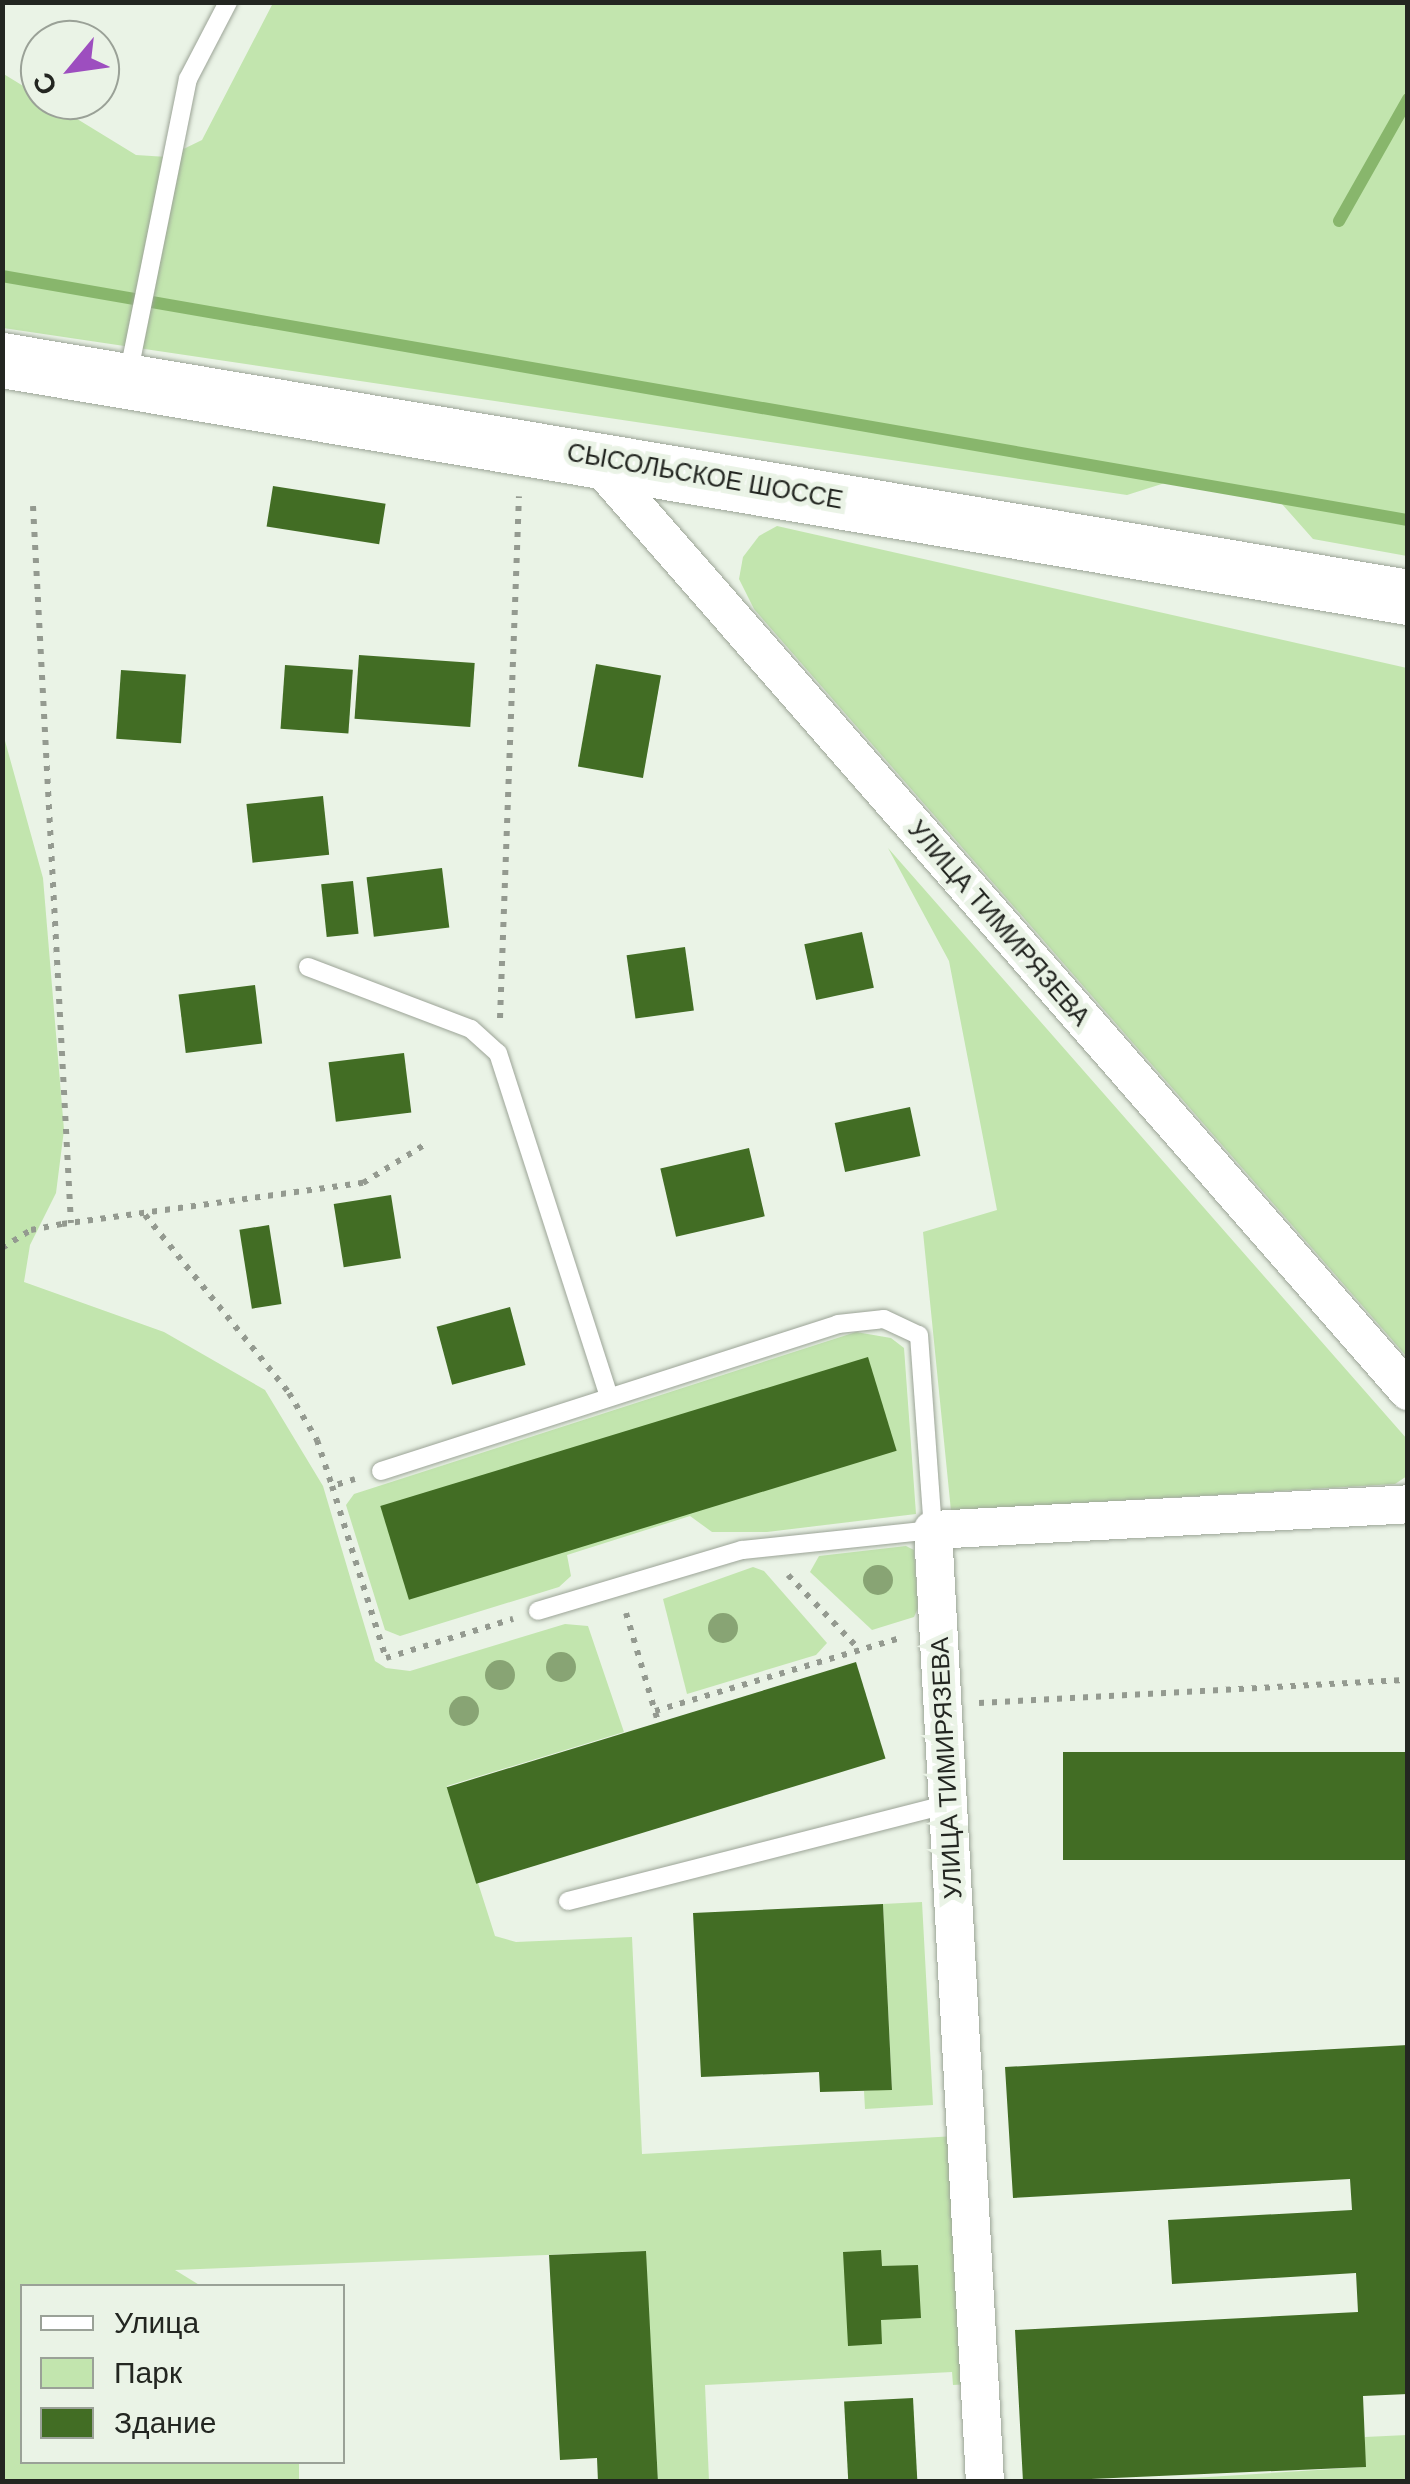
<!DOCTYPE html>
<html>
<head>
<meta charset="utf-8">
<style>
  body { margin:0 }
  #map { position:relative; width:1410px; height:2484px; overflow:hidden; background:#eaf3e6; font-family:Helvetica,sans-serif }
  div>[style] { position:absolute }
  .green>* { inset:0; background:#c2e5ae }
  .stream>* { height:12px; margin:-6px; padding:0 6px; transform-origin:6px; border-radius:6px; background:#88b66c }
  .building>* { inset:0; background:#426d24; transform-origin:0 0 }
  .path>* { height:6px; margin-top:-3px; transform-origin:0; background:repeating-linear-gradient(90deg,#949a90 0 5px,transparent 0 13px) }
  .roads { filter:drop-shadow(0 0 2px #9ca497) drop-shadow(0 0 2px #9ca497) }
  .service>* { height:18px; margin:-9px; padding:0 9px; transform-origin:9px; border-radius:9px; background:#fff }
  .minor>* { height:38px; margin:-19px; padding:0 19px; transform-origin:19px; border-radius:19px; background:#fff }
  .trunk>* { height:55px; margin:-27.5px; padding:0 27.5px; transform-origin:27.5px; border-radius:27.5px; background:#fff }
  .trees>* { width:30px; height:30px; margin:-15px; border-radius:50%; background:#88a474 }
  span { translate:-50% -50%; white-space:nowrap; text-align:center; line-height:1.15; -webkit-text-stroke:10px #eaf3e6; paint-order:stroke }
  .street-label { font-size:25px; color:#232621 }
  .frame { position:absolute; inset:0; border:5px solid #232621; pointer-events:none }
  .legend { position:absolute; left:20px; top:2284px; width:325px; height:180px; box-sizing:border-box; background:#eaf3e6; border:2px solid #9aa197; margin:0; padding:12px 18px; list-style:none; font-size:30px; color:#232621 }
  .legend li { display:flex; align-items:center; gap:20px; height:50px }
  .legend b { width:50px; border:2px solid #9aa197 }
  .north { position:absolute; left:20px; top:20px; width:100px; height:100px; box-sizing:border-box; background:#eaf3e6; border:2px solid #9aa197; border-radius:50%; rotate:241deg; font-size:28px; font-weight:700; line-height:40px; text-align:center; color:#232621 }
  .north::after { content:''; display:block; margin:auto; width:35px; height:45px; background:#9d4ebf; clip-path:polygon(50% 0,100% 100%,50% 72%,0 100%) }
</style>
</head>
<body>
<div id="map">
  <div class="green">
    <div style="clip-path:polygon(273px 3px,1407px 3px,1407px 556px,1313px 539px,1274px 495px,1168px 482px,1127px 495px,3px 328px,2px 73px,136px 155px,167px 157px,202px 140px)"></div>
    <div style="clip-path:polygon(777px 526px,1407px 668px,1407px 1357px,754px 609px,739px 579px,743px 557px,759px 536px)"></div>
    <div style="clip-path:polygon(2px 730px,43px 878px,64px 1130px,56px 1193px,30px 1245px,24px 1282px,164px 1332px,265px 1390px,323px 1486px,375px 1661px,386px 1668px,410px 1671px,565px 1624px,588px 1626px,624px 1732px,447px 1786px,495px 1936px,516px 1942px,632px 1937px,642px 2154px,956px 2136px,970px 2384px,953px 2385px,952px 2372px,705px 2385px,709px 2481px,658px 2481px,645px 2251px,175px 2270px,201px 2286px,22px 2286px,22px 2462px,299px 2462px,299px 2481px,3px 2481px)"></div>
    <div style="clip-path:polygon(888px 848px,1407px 1439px,1407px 1476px,1395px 1484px,951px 1511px,923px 1232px,997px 1210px,949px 961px)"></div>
    <div style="clip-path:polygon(856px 1332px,891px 1338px,904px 1348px,916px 1514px,767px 1532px,712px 1532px,690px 1516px,567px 1555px,571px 1576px,559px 1587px,400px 1636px,385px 1630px,346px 1505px,354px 1494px)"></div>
    <div style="clip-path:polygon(906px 1546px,914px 1550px,918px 1608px,914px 1617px,872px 1630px,810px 1572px,819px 1556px)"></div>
    <div style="clip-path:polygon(753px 1567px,764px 1571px,827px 1643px,816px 1655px,687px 1694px,663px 1599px)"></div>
    <div style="clip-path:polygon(922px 1902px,933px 2105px,865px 2109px,864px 2091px,892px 2089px,883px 1904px)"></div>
    <div style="clip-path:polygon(1407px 2435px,1407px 2481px,1129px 2482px,1365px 2467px,1365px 2437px)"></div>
  </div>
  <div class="stream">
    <div style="left:1339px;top:221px;width:140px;rotate:-60.5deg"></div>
    <div style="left:2px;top:276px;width:1427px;rotate:9.85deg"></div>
  </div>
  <div class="building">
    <div style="left:273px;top:486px;width:114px;height:41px;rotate:9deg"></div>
    <div style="left:359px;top:655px;width:116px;height:64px;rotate:4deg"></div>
    <div style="left:596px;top:664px;width:66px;height:104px;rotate:10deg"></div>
    <div style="left:285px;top:665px;width:68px;height:64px;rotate:4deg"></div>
    <div style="left:121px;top:670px;width:65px;height:69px;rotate:4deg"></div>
    <div style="left:323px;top:796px;width:59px;height:77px;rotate:84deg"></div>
    <div style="left:442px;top:868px;width:60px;height:76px;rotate:83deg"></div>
    <div style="left:353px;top:881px;width:53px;height:32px;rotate:84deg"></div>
    <div style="left:862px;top:932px;width:57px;height:59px;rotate:78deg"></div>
    <div style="left:685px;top:947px;width:64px;height:59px;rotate:82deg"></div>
    <div style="left:255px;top:985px;width:59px;height:77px;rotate:83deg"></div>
    <div style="left:404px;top:1053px;width:60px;height:76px;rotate:83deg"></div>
    <div style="left:910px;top:1107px;width:50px;height:77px;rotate:78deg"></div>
    <div style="left:749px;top:1148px;width:70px;height:91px;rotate:77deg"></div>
    <div style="left:391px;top:1195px;width:64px;height:58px;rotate:81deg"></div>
    <div style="left:269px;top:1225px;width:80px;height:30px;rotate:81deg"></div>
    <div style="left:510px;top:1307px;width:60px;height:76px;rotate:75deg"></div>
    <div style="left:868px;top:1357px;width:98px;height:510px;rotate:73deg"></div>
    <div style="left:856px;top:1662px;width:101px;height:428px;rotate:73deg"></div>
    <div style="left:1408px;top:1752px;width:108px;height:345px;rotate:90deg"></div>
    <div style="clip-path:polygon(883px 1904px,892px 2090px,820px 2092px,819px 2072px,701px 2077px,693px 1913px)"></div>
    <div style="clip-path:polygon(1408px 2045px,1408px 2394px,1363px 2396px,1366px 2467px,1023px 2482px,1015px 2330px,1358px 2312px,1356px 2273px,1172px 2284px,1168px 2220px,1352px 2210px,1350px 2179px,1013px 2198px,1005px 2067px)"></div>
    <div style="clip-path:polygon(881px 2250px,882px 2266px,918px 2265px,921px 2318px,881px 2320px,882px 2344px,848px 2346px,843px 2252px)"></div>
    <div style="clip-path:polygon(646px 2251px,658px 2482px,598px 2482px,597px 2458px,560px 2460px,549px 2255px)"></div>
    <div style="left:913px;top:2398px;width:82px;height:69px;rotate:87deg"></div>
  </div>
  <div class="path">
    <div style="left:33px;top:506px;width:718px;rotate:86.97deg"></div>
    <div style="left:500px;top:1018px;width:522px;rotate:-87.92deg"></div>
    <div style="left:145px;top:1215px;width:229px;rotate:51deg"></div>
    <div style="left:289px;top:1393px;width:55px;rotate:59.2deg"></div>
    <div style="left:317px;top:1440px;width:48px;rotate:71.9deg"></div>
    <div style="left:2px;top:1248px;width:34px;rotate:-32deg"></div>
    <div style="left:31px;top:1230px;width:32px;rotate:-11deg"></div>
    <div style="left:62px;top:1224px;width:304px;rotate:-7.8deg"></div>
    <div style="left:363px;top:1183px;width:72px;rotate:-31.9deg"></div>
    <div style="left:355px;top:1479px;width:24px;rotate:163deg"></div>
    <div style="left:332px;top:1486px;width:180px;rotate:72.6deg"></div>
    <div style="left:386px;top:1658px;width:133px;rotate:-17.1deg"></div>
    <div style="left:788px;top:1575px;width:104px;rotate:46.2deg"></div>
    <div style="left:626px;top:1613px;width:114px;rotate:73.6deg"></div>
    <div style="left:979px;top:1703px;width:430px;rotate:-3.1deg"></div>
    <div style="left:655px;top:1711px;width:259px;rotate:-16.6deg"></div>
  </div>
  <div class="roads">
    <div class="service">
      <div style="left:128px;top:376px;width:303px;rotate:-78.6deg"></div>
      <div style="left:188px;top:79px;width:87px;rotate:-62.5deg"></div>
      <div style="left:308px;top:967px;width:174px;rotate:20.8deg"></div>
      <div style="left:471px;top:1029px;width:36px;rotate:42deg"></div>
      <div style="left:498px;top:1053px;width:361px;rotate:72.1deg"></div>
      <div style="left:381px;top:1471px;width:480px;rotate:-17.8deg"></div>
      <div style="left:838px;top:1324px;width:46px;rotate:-6.2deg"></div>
      <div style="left:884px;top:1319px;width:38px;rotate:25deg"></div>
      <div style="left:919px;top:1335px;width:196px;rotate:85.9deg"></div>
      <div style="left:933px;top:1530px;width:192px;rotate:174deg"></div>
      <div style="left:742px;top:1550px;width:213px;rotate:163.4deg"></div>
      <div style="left:568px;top:1901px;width:392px;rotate:-14.3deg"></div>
    </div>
    <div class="minor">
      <div style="left:591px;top:456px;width:1242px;rotate:48.85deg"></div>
      <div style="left:985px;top:2482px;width:953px;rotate:-93.13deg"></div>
      <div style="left:933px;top:1530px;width:476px;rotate:-3.1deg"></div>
    </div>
    <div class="trunk">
      <div style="left:2px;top:360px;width:1426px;rotate:9.57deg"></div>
    </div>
  </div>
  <div class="trees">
    <div style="left:878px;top:1580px"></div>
    <div style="left:723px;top:1628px"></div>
    <div style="left:561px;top:1667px"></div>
    <div style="left:500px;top:1675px"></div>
    <div style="left:464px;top:1711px"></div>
  </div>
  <div class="street-label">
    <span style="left:705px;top:476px;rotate:10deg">СЫСОЛЬСКОЕ ШОССЕ</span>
    <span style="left:999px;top:923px;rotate:49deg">УЛИЦА ТИМИРЯЗЕВА</span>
    <span style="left:946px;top:1768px;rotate:-93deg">УЛИЦА ТИМИРЯЗЕВА</span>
  </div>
  <div class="frame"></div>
  <ul class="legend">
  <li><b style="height:12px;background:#fff"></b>Улица</li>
  <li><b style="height:28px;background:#c2e5ae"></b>Парк</li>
  <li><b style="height:28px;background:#426d24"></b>Здание</li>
  </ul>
  <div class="north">С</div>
</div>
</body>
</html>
